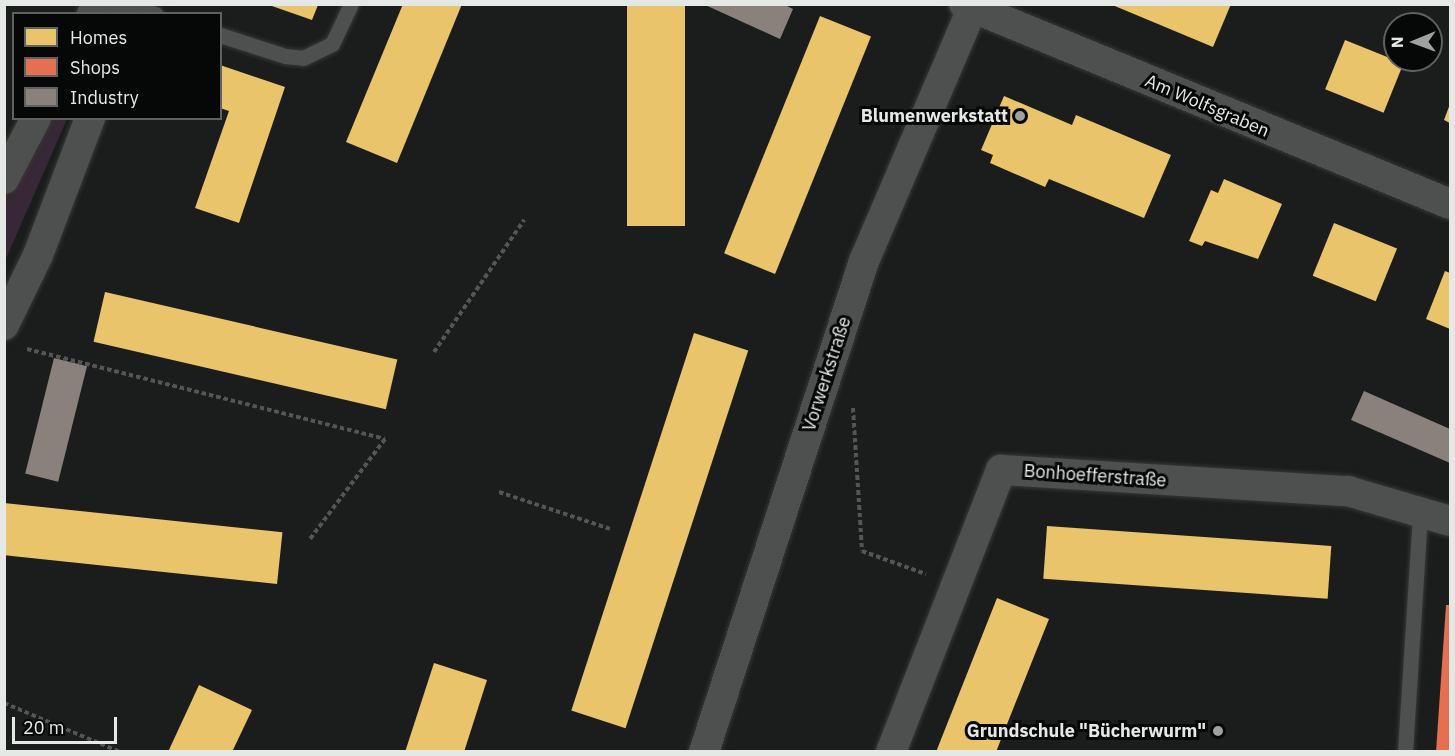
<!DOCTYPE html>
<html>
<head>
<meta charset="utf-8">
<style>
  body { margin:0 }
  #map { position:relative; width:1455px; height:756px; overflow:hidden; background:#1a1d1b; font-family:"IBM Plex Sans",sans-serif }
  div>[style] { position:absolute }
  .green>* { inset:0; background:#372737 }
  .homes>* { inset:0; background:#e9c46a; transform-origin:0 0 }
  .shops>* { inset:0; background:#e76f51 }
  .industry>* { inset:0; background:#8a817c; transform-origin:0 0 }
  .path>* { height:4px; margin-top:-2px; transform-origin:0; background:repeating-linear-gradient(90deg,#545655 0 4.5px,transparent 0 7.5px) }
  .roads { filter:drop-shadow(0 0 2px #353836) drop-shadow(0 0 2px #353836) }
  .service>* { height:15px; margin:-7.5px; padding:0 7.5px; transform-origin:7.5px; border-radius:7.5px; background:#4d504e }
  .minor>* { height:30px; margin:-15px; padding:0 15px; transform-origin:15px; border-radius:15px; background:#4d504e }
  .dots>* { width:16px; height:16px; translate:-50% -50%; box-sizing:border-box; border:3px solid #060807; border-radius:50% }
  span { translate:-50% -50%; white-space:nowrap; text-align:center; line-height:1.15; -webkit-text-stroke:6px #060807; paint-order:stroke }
  .street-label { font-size:18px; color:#e5e9e6 }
  .poi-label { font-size:18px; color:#e5e9e6; font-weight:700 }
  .right { translate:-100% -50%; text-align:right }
  .frame { position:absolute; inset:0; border:6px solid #e5e9e6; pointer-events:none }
  .legend { position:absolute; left:12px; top:12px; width:210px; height:108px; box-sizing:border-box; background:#060807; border:2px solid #5f6260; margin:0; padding:8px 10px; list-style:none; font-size:18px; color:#e5e9e6 }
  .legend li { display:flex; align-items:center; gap:12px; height:30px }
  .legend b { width:30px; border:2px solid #5f6260 }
  .north { position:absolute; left:1383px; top:12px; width:60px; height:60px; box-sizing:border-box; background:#060807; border:2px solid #5f6260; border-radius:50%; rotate:269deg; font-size:16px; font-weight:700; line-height:24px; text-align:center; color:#e5e9e6 }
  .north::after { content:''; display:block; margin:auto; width:21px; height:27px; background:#9ea29f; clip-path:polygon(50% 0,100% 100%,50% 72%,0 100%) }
  .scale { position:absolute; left:12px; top:717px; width:105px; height:27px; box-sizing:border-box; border:3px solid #e5e9e6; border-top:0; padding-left:8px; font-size:18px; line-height:21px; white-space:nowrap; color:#e5e9e6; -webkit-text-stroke:4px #060807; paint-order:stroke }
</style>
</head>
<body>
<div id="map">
  <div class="green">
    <div style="clip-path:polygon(46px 119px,67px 119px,5px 261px,5px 197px)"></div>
  </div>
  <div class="homes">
    <div style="clip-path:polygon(403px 4px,462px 4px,397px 163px,346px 142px)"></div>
    <div style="left:627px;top:4px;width:58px;height:222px"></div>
    <div style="clip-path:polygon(1110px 4px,1231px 4px,1213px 47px)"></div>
    <div style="clip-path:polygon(269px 5px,318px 5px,312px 20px)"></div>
    <div style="left:820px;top:16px;width:55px;height:256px;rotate:22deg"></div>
    <div style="left:1345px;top:40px;width:63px;height:53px;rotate:22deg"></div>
    <div style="clip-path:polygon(220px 65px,285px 87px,239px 223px,195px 208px,229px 111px,220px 108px)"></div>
    <div style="clip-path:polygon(1004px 96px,1072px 125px,1076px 115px,1171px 155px,1144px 218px,1049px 179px,1045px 187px,990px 163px,993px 155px,981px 150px)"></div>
    <div style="clip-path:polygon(1450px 104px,1450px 123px,1444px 120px)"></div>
    <div style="clip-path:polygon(1224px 179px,1282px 204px,1258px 259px,1205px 241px,1202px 246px,1189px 241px,1211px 190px,1218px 193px)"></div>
    <div style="left:1334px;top:223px;width:68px;height:57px;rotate:22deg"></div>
    <div style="clip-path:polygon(1445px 271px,1450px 273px,1450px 329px,1426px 319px)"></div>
    <div style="left:105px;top:292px;width:300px;height:51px;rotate:13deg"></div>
    <div style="left:694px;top:333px;width:57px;height:397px;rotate:18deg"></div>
    <div style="left:4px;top:503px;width:280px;height:52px;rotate:6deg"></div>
    <div style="left:1047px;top:526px;width:285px;height:53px;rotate:4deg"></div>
    <div style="clip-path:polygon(997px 598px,1049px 619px,1023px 684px,996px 752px,936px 752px)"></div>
    <div style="clip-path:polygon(434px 663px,487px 680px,464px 752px,405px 752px)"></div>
    <div style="clip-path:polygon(199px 685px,252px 710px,232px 752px,168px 752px)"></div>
  </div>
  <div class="shops">
    <div style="clip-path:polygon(1446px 605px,1450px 605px,1450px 752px,1436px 752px)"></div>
  </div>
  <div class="industry">
    <div style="clip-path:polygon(703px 4px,783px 4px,793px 9px,780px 39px)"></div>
    <div style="left:54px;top:358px;width:34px;height:119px;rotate:14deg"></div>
    <div style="clip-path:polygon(1364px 391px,1450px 429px,1450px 463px,1351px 420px)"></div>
  </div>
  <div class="path">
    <div style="left:27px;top:349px;width:369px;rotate:14.1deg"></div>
    <div style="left:385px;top:439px;width:125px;rotate:126.9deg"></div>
    <div style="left:434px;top:352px;width:160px;rotate:-55.7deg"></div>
    <div style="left:853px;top:408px;width:143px;rotate:86.4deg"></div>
    <div style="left:862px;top:551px;width:68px;rotate:19.8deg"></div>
    <div style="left:499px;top:492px;width:117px;rotate:18.4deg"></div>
    <div style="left:4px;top:703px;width:126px;rotate:22.9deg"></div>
  </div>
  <div class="roads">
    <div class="service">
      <div style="left:129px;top:5px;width:28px;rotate:19deg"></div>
      <div style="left:220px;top:35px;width:68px;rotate:17.9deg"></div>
      <div style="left:285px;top:56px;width:18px;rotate:6deg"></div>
      <div style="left:303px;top:58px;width:32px;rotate:-26deg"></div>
      <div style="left:332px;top:44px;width:44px;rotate:-64.6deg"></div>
      <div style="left:1405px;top:752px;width:241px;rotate:-86.4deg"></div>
    </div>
    <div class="minor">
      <div style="left:964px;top:4px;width:526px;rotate:22.37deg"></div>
      <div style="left:92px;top:14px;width:12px;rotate:-55deg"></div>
      <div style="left:126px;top:14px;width:10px;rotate:-73deg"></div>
      <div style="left:4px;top:179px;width:69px;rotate:-62.3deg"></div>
      <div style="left:4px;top:325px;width:78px;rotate:-64.1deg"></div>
      <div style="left:38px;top:255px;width:147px;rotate:-69.2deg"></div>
      <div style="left:704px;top:752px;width:516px;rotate:-71.95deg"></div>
      <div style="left:864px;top:261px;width:280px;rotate:-66.8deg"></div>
      <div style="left:891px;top:752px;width:303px;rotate:-68.7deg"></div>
      <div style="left:1001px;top:470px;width:348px;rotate:3.5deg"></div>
      <div style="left:1348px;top:491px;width:106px;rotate:16.4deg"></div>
    </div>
  </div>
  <div class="dots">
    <div style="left:1020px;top:116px;background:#9ea29f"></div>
    <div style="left:1218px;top:731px;background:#9ea29f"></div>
  </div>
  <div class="street-label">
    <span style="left:1207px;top:106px;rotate:23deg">Am Wolfsgraben</span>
    <span style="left:827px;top:374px;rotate:-72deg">Vorwerkstraße</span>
    <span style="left:1095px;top:476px;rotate:4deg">Bonhoefferstraße</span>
  </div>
  <div class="poi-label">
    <span class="right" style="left:1008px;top:116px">Blumenwerkstatt</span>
    <span class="right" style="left:1206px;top:731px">Grundschule "Bücherwurm"</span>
  </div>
  <div class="frame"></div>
  <ul class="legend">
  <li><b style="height:16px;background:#e9c46a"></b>Homes</li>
  <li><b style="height:16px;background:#e76f51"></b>Shops</li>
  <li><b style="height:16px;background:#8a817c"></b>Industry</li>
  </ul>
  <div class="north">N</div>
  <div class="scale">20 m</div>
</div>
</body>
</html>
